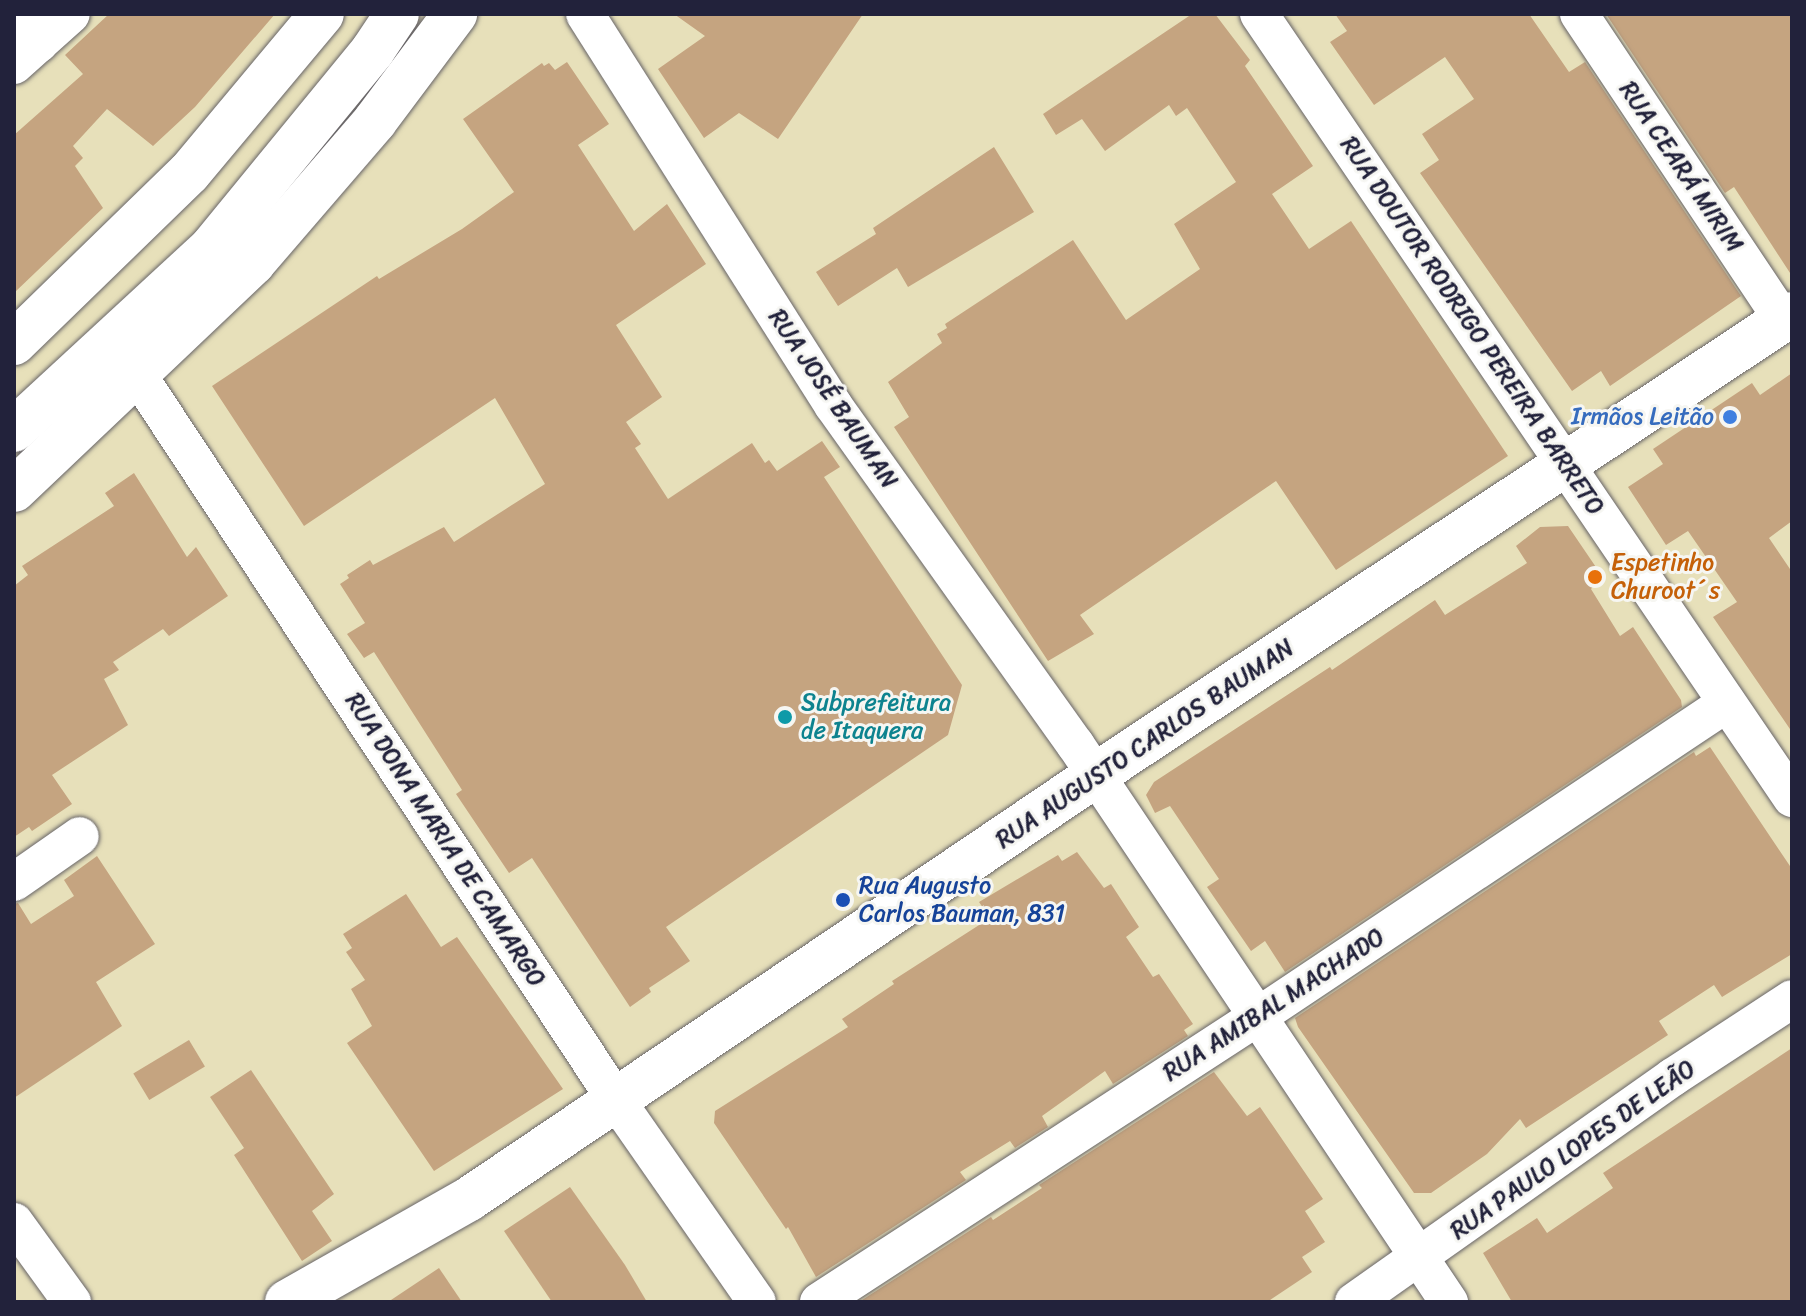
<!DOCTYPE html>
<html>
<head>
<meta charset="utf-8">
<style>
  body { margin:0 }
  #map { position:relative; width:1806px; height:1316px; overflow:hidden; background:#e7e0ba; font-family:Sriracha,sans-serif }
  div>[style] { position:absolute }
  .building>* { inset:0; background:#c5a480; transform-origin:0 0 }
  .roads { filter:drop-shadow(0 0 2px #676467) drop-shadow(0 0 2px #676467) }
  .minor>* { height:38px; margin:-19px; padding:0 19px; transform-origin:19px; border-radius:19px; background:#fff }
  .tertiary>* { height:44px; margin:-22px; padding:0 22px; transform-origin:22px; border-radius:22px; background:#fff }
  .secondary>* { height:44px; margin:-22px; padding:0 22px; transform-origin:22px; border-radius:22px; background:#fff }
  .primary>* { height:44px; margin:-22px; padding:0 22px; transform-origin:22px; border-radius:22px; background:#fff }
  .dots>* { width:22px; height:22px; translate:-50% -50%; box-sizing:border-box; border:4px solid #f6f6f2; border-radius:50% }
  span { translate:-50% -50%; white-space:nowrap; text-align:center; line-height:1.15; -webkit-text-stroke:6px #f6f6f2; paint-order:stroke }
  .street-label { font-size:24px; color:#22223b }
  .shop-label { font-size:24px; color:#366cbe }
  .right { translate:-100% -50%; text-align:right }
  .food-label { font-size:24px; color:#c56008 }
  .left { translate:0 -50%; text-align:left }
  .culture-label { font-size:24px; color:#0d838f }
  .transit-label { font-size:24px; color:#164399 }
  .frame { position:absolute; inset:0; border:16px solid #22223b; pointer-events:none }
</style>
</head>
<body>
<div id="map">
  <div class="building">
    <div style="clip-path:polygon(109px 14px,275px 14px,195px 107px,153px 146px,107px 109px,73px 146px,83px 158px,75px 166px,103px 208px,14px 293px,14px 135px,83px 74px,65px 55px)"></div>
    <div style="clip-path:polygon(674px 14px,863px 14px,778px 139px,739px 113px,704px 138px,658px 69px,705px 36px)"></div>
    <div style="clip-path:polygon(1192px 14px,1215px 14px,1250px 60px,1245px 66px,1313px 166px,1272px 194px,1309px 249px,1351px 221px,1508px 456px,1336px 570px,1276px 481px,1080px 615px,1094px 634px,1048px 661px,894px 427px,909px 417px,888px 382px,942px 343px,937px 334px,947px 328px,945px 324px,1073px 240px,1126px 320px,1200px 269px,1174px 224px,1236px 182px,1187px 108px,1176px 116px,1169px 105px,1105px 151px,1082px 119px,1056px 135px,1043px 114px)"></div>
    <div style="clip-path:polygon(1335px 14px,1529px 14px,1569px 72px,1585px 62px,1741px 296px,1610px 386px,1601px 371px,1572px 391px,1420px 173px,1439px 160px,1422px 134px,1474px 99px,1445px 57px,1374px 105px,1330px 42px,1347px 31px)"></div>
    <div style="clip-path:polygon(1606px 14px,1792px 14px,1792px 276px,1734px 187px,1725px 193px)"></div>
    <div style="clip-path:polygon(567px 62px,609px 124px,578px 145px,634px 231px,667px 204px,706px 264px,616px 325px,662px 397px,626px 422px,641px 444px,635px 448px,668px 499px,752px 443px,765px 463px,769px 460px,777px 471px,822px 441px,840px 467px,824px 477px,962px 685px,948px 735px,666px 927px,690px 961px,649px 988px,651px 992px,630px 1007px,532px 858px,509px 873px,456px 794px,462px 790px,374px 652px,364px 658px,347px 634px,365px 623px,340px 584px,349px 578px,347px 575px,370px 560px,373px 565px,444px 527px,454px 542px,545px 484px,495px 398px,304px 526px,212px 386px,377px 276px,379px 279px,462px 229px,514px 192px,463px 119px,542px 63px,544px 66px,549px 63px,555px 70px)"></div>
    <div style="clip-path:polygon(994px 147px,1034px 212px,908px 287px,897px 268px,838px 306px,816px 272px,876px 234px,873px 228px)"></div>
    <div style="clip-path:polygon(1792px 373px,1792px 521px,1769px 538px,1792px 572px,1792px 732px,1713px 617px,1737px 602px,1688px 531px,1666px 545px,1628px 487px,1663px 464px,1653px 449px,1752px 383px,1760px 395px)"></div>
    <div style="clip-path:polygon(134px 473px,187px 557px,196px 547px,228px 596px,169px 636px,163px 629px,113px 662px,119px 670px,104px 679px,128px 725px,52px 775px,72px 804px,32px 831px,29px 827px,14px 837px,14px 586px,28px 575px,22px 566px,114px 506px,105px 493px)"></div>
    <div style="clip-path:polygon(1568px 526px,1602px 576px,1591px 589px,1620px 636px,1633px 627px,1681px 700px,1682px 707px,1285px 972px,1265px 941px,1251px 951px,1207px 887px,1219px 879px,1170px 806px,1155px 813px,1146px 795px,1154px 782px,1330px 667px,1332px 670px,1435px 600px,1445px 615px,1527px 563px,1516px 546px,1540px 527px)"></div>
    <div style="clip-path:polygon(1710px 747px,1792px 869px,1792px 954px,1722px 997px,1714px 985px,1659px 1021px,1668px 1035px,1526px 1128px,1520px 1119px,1487px 1154px,1431px 1193px,1414px 1193px,1298px 1027px,1295px 1018px,1694px 752px,1696px 756px)"></div>
    <div style="clip-path:polygon(1077px 852px,1104px 888px,1111px 884px,1139px 927px,1126px 937px,1153px 977px,1159px 974px,1193px 1024px,1184px 1030px,1188px 1036px,1113px 1084px,1105px 1071px,1042px 1116px,1048px 1127px,1015px 1148px,1010px 1141px,960px 1172px,966px 1180px,816px 1277px,788px 1227px,786px 1229px,714px 1123px,715px 1111px,848px 1027px,842px 1019px,894px 984px,892px 981px,990px 918px,979px 902px,1058px 855px,1062px 861px)"></div>
    <div style="clip-path:polygon(97px 856px,155px 944px,96px 982px,122px 1026px,14px 1098px,14px 904px,18px 903px,31px 924px,74px 896px,64px 880px)"></div>
    <div style="clip-path:polygon(406px 894px,441px 947px,457px 937px,563px 1089px,434px 1171px,347px 1043px,372px 1026px,351px 989px,365px 980px,346px 952px,352px 948px,343px 934px)"></div>
    <div style="left:189px;top:1040px;width:31px;height:65px;rotate:59deg"></div>
    <div style="clip-path:polygon(1792px 1048px,1792px 1302px,1512px 1302px,1483px 1253px,1537px 1218px,1547px 1233px,1613px 1188px,1603px 1173px)"></div>
    <div style="clip-path:polygon(251px 1070px,334px 1194px,312px 1211px,332px 1241px,302px 1261px,234px 1155px,244px 1148px,210px 1097px)"></div>
    <div style="clip-path:polygon(1214px 1072px,1247px 1116px,1260px 1107px,1323px 1199px,1305px 1211px,1325px 1242px,1302px 1257px,1312px 1272px,1267px 1302px,859px 1302px,991px 1217px,993px 1220px,1042px 1188px,1039px 1185px)"></div>
    <div style="clip-path:polygon(570px 1187px,625px 1265px,647px 1302px,552px 1302px,504px 1231px)"></div>
    <div style="clip-path:polygon(439px 1268px,462px 1302px,388px 1302px)"></div>
  </div>
  <div class="roads">
    <div class="minor">
      <div style="left:18px;top:14px;width:36px;rotate:54deg"></div>
      <div style="left:585px;top:14px;width:463px;rotate:57.6deg"></div>
      <div style="left:833px;top:405px;width:417px;rotate:54.5deg"></div>
      <div style="left:1075px;top:744px;width:672px;rotate:56.17deg"></div>
      <div style="left:1259px;top:14px;width:948px;rotate:55.79deg"></div>
      <div style="left:1579px;top:14px;width:368px;rotate:56.3deg"></div>
      <div style="left:14px;top:65px;width:76px;rotate:-41.8deg"></div>
      <div style="left:137px;top:374px;width:870px;rotate:56.58deg"></div>
      <div style="left:616px;top:1100px;width:246px;rotate:55.1deg"></div>
      <div style="left:14px;top:882px;width:80px;rotate:-34.9deg"></div>
      <div style="left:14px;top:1222px;width:99px;rotate:54.1deg"></div>
      <div style="left:819px;top:1302px;width:523px;rotate:-33.05deg"></div>
      <div style="left:1257px;top:1017px;width:565px;rotate:-33.75deg"></div>
      <div style="left:1354px;top:1302px;width:390px;rotate:-35.2deg"></div>
      <div style="left:1673px;top:1077px;width:142px;rotate:-33.2deg"></div>
    </div>
    <div class="tertiary">
      <div style="left:14px;top:490px;width:330px;rotate:-43.5deg"></div>
      <div style="left:253px;top:263px;width:187px;rotate:-49.3deg"></div>
      <div style="left:375px;top:121px;width:134px;rotate:-53.2deg"></div>
    </div>
    <div class="secondary">
      <div style="left:287px;top:1302px;width:209px;rotate:-29.5deg"></div>
      <div style="left:469px;top:1199px;width:791px;rotate:-34.07deg"></div>
      <div style="left:1124px;top:756px;width:801px;rotate:-33.49deg"></div>
    </div>
    <div class="primary">
      <div style="left:14px;top:343px;width:244px;rotate:-44.2deg"></div>
      <div style="left:189px;top:173px;width:207px;rotate:-50.1deg"></div>
      <div style="left:14px;top:430px;width:270px;rotate:-42.7deg"></div>
      <div style="left:212px;top:247px;width:254px;rotate:-50.7deg"></div>
      <div style="left:373px;top:50px;width:43px;rotate:-56.3deg"></div>
    </div>
  </div>
  <div class="dots">
    <div style="left:1730px;top:417px;background:#3f7fe0"></div>
    <div style="left:1595px;top:577px;background:#e8710a"></div>
    <div style="left:785px;top:717px;background:#0f9aa8"></div>
    <div style="left:843px;top:900px;background:#1a4fb4"></div>
  </div>
  <div class="street-label">
    <span style="left:1681px;top:167px;rotate:56deg">RUA CEARÁ MIRIM</span>
    <span style="left:1472px;top:326px;rotate:56deg">RUA DOUTOR RODRIGO PEREIRA BARRETO</span>
    <span style="left:833px;top:399px;rotate:56deg">RUA JOSÉ BAUMAN</span>
    <span style="left:1145px;top:744px;rotate:-34deg">RUA AUGUSTO CARLOS BAUMAN</span>
    <span style="left:445px;top:840px;rotate:57deg">RUA DONA MARIA DE CAMARGO</span>
    <span style="left:1274px;top:1005px;rotate:-33deg">RUA AMIBAL MACHADO</span>
    <span style="left:1573px;top:1150px;rotate:-35deg">RUA PAULO LOPES DE LEÃO</span>
  </div>
  <div class="shop-label">
    <span class="right" style="left:1714px;top:417px">Irmãos Leitão</span>
  </div>
  <div class="food-label">
    <span class="left" style="left:1611px;top:577px">Espetinho<br>Churoot´s</span>
  </div>
  <div class="culture-label">
    <span class="left" style="left:801px;top:717px">Subprefeitura<br>de Itaquera</span>
  </div>
  <div class="transit-label">
    <span class="left" style="left:859px;top:900px">Rua Augusto<br>Carlos Bauman, 831</span>
  </div>
  <div class="frame"></div>
</div>
</body>
</html>
